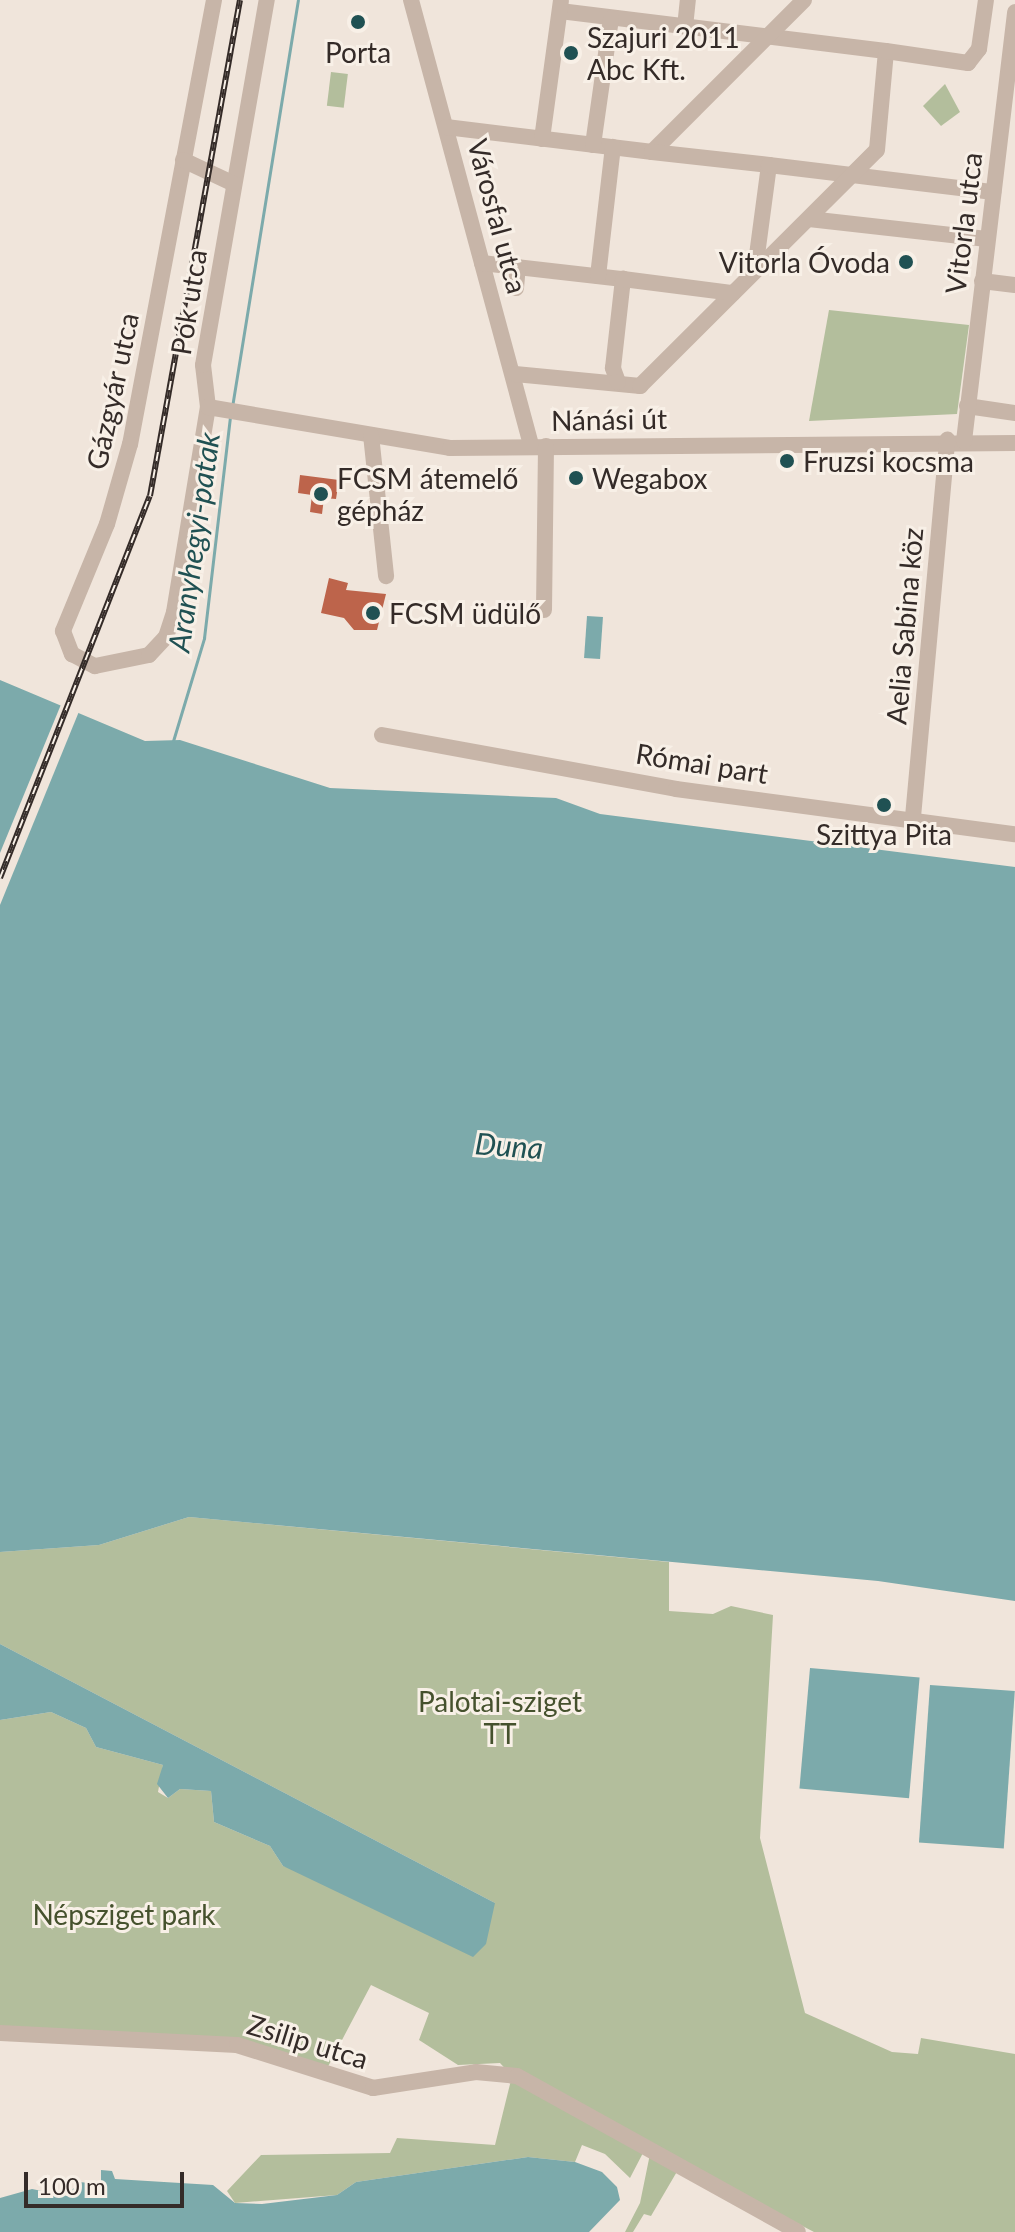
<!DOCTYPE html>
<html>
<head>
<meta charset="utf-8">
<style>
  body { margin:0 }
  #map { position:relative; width:1015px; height:2232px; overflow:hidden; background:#f0e5db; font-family:Lato,sans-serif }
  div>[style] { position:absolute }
  .green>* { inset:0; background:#b3be9c; transform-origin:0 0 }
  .water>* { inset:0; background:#7caaab; transform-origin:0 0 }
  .pier>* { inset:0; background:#f0e5db }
  .stream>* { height:3px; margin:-1.5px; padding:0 1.5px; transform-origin:1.5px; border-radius:1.5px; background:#7caaab }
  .building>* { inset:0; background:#bd644b }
  .minor>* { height:16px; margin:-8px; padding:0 8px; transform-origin:8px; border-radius:8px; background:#c7b5a8 }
  .rail>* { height:6px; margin-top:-3px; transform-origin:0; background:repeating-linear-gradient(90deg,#f8f0e7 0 9px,#342b28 0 18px); box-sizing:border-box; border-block:2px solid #342b28 }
  .dots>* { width:22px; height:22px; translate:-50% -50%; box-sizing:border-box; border:4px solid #f8f0e7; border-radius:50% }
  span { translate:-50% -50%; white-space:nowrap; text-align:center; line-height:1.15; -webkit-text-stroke:6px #f8f0e7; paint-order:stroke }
  .poi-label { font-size:28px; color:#342b28 }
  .left { translate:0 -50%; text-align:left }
  .right { translate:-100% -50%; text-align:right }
  .street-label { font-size:28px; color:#342b28 }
  .park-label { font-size:28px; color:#45512d }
  .water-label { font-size:30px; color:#205153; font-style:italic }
  .scale { position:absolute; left:24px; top:2172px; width:160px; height:36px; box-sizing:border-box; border:4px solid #342b28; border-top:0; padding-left:10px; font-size:24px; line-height:28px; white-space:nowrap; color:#342b28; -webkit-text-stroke:6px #f8f0e7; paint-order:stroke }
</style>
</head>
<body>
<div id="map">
  <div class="green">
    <div style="left:331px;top:72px;width:17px;height:34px;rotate:7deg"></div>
    <div style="clip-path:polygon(945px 84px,960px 112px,941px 126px,923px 106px)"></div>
    <div style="clip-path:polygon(829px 310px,969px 325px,957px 414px,809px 421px)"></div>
    <div style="clip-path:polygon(189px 1517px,669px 1562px,669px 1611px,713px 1614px,731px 1606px,773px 1615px,760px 1838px,805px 2013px,892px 2052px,918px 2054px,921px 2038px,1015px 2054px,1015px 2232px,814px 2232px,682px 2163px,651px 2216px,644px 2214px,633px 2232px,625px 2232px,640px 2203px,650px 2154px,644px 2151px,630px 2178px,605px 2154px,582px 2145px,575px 2162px,528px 2157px,356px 2182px,337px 2195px,235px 2203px,227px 2191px,261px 2155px,390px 2153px,397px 2138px,495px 2145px,512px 2076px,500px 2063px,458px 2065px,419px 2040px,429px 2013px,371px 1985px,323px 2076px,237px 2045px,0 2030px,0 1720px,51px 1712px,86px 1728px,96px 1747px,163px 1765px,158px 1792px,168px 1798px,180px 1789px,211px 1791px,214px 1822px,270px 1846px,283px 1866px,495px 1903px,0 1644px,0 1552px,99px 1545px)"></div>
  </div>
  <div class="water">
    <div style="left:587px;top:616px;width:16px;height:42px;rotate:4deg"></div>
    <div style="clip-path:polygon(0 680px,145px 741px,180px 740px,330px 788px,556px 798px,600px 814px,1015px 867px,1015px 1601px,878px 1581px,189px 1517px,99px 1545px,0 1552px)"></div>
    <div style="clip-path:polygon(0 1644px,495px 1903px,486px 1944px,473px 1957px,283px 1866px,270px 1846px,214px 1822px,211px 1791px,180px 1789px,168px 1798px,157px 1784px,163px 1765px,96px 1747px,86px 1728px,51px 1712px,0 1720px)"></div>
    <div style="left:810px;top:1668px;width:110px;height:121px;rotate:5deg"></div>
    <div style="left:930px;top:1685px;width:85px;height:158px;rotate:4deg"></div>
    <div style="clip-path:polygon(528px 2157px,575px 2162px,602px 2172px,617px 2187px,620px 2200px,589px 2232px,0 2232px,0 2198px,32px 2189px,67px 2196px,79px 2182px,101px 2184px,101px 2170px,112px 2171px,115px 2179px,213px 2185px,235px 2203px,262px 2204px,337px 2195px,356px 2182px)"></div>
  </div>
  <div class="pier">
    <div style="clip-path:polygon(62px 702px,80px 709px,0 905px,0 853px)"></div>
  </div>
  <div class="stream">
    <div style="left:232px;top:407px;width:412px;rotate:-80.8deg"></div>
    <div style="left:173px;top:741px;width:108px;rotate:-73.2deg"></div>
    <div style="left:204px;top:638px;width:222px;rotate:-83.3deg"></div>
  </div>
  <div class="building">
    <div style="clip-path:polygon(300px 475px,339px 480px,336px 499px,324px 498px,322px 514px,310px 512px,312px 495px,298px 493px)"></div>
    <div style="clip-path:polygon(329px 578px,348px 583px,346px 590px,386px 594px,377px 630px,354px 630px,344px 618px,321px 613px)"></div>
  </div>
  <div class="minor">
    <div style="left:214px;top:0;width:452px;rotate:100.7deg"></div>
    <div style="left:130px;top:444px;width:83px;rotate:106deg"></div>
    <div style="left:107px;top:524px;width:116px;rotate:112.4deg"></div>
    <div style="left:63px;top:631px;width:25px;rotate:69deg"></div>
    <div style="left:72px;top:654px;width:26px;rotate:28deg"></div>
    <div style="left:95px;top:666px;width:55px;rotate:-11.5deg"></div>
    <div style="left:149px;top:655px;width:25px;rotate:-47deg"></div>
    <div style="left:166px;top:637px;width:26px;rotate:-72deg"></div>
    <div style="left:174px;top:612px;width:208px;rotate:-80.6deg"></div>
    <div style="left:208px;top:407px;width:42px;rotate:-96.8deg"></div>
    <div style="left:203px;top:365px;width:371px;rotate:-80.1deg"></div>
    <div style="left:411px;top:0;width:462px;rotate:74.9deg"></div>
    <div style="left:560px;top:11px;width:328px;rotate:7deg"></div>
    <div style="left:685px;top:27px;width:27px;rotate:-84deg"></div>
    <div style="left:446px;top:127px;width:208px;rotate:6.9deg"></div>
    <div style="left:652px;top:152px;width:215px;rotate:-45deg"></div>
    <div style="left:542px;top:139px;width:139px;rotate:-82.2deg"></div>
    <div style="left:593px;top:145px;width:128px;rotate:-81.9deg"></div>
    <div style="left:652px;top:152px;width:118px;rotate:6.3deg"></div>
    <div style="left:183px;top:160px;width:56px;rotate:25.2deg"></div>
    <div style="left:809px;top:219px;width:179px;rotate:6.4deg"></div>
    <div style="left:482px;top:263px;width:142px;rotate:6.5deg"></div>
    <div style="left:755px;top:270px;width:106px;rotate:-82.4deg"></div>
    <div style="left:769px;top:165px;width:226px;rotate:6.9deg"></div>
    <div style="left:598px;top:276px;width:130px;rotate:-83.4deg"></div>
    <div style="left:982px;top:281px;width:33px;rotate:7deg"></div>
    <div style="left:516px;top:288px;width:21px;rotate:-85deg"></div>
    <div style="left:515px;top:374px;width:126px;rotate:5.5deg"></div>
    <div style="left:640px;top:386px;width:334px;rotate:-44.9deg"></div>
    <div style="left:877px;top:150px;width:99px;rotate:-84.8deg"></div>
    <div style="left:886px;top:51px;width:83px;rotate:8.3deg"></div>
    <div style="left:968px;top:63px;width:18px;rotate:-52deg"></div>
    <div style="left:979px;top:49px;width:49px;rotate:-81.9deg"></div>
    <div style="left:618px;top:382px;width:15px;rotate:-110deg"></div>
    <div style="left:613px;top:368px;width:90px;rotate:-83.6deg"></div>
    <div style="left:623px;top:279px;width:111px;rotate:7.3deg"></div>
    <div style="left:967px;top:406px;width:49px;rotate:8.3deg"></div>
    <div style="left:208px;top:407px;width:245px;rotate:9.6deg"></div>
    <div style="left:450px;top:448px;width:565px;rotate:-0.51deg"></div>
    <div style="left:371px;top:435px;width:142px;rotate:83.9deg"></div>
    <div style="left:964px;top:441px;width:432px;rotate:-83.2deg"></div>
    <div style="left:544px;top:610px;width:164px;rotate:-89.3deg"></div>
    <div style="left:382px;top:735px;width:299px;rotate:10.4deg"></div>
    <div style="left:676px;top:789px;width:342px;rotate:7.6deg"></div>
    <div style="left:913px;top:817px;width:379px;rotate:-84.8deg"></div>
    <div style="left:0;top:2033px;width:237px;rotate:2.9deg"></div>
    <div style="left:237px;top:2045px;width:143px;rotate:17.5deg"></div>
    <div style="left:373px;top:2088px;width:104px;rotate:-8.8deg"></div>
    <div style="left:476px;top:2072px;width:41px;rotate:5.6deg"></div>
    <div style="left:517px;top:2076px;width:321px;rotate:29deg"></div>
  </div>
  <div class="rail">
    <div style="left:0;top:878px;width:410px;rotate:-68.6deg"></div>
    <div style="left:150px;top:496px;width:504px;rotate:-79.72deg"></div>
  </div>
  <div class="dots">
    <div style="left:358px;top:22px;background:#205153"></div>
    <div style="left:571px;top:53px;background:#205153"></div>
    <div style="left:906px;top:262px;background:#205153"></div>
    <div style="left:787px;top:461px;background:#205153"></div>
    <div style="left:576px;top:478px;background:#205153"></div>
    <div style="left:321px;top:494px;background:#205153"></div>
    <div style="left:373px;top:613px;background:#205153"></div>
    <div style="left:884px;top:805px;background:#205153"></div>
  </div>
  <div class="poi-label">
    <span class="left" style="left:587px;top:53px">Szajuri 2011<br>Abc Kft.</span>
    <span style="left:358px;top:52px">Porta</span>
    <span class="right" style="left:890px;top:262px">Vitorla Óvoda</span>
    <span class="left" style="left:803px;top:461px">Fruzsi kocsma</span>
    <span class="left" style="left:337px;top:494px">FCSM átemelő<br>gépház</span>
    <span class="left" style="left:592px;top:478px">Wegabox</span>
    <span class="left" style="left:389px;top:613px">FCSM üdülő</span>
    <span style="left:884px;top:834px">Szittya Pita</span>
  </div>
  <div class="street-label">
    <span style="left:498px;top:216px;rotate:75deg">Városfal utca</span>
    <span style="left:963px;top:223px;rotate:-83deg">Vitorla utca</span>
    <span style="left:188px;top:302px;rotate:-81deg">Pók utca</span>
    <span style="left:112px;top:391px;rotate:-78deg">Gázgyár utca</span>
    <span style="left:609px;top:419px;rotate:-1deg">Nánási út</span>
    <span style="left:904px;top:626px;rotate:-85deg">Aelia Sabina köz</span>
    <span style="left:702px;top:763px;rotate:9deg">Római part</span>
    <span style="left:308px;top:2041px;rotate:17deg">Zsilip utca</span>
  </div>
  <div class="park-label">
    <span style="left:500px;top:1717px">Palotai-sziget<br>TT</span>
    <span style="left:124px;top:1914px">Népsziget park</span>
  </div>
  <div class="water-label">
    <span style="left:193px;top:542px;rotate:-82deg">Aranyhegyi-patak</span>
    <span style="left:509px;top:1145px;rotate:4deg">Duna</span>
  </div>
  <div class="scale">100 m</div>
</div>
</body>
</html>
